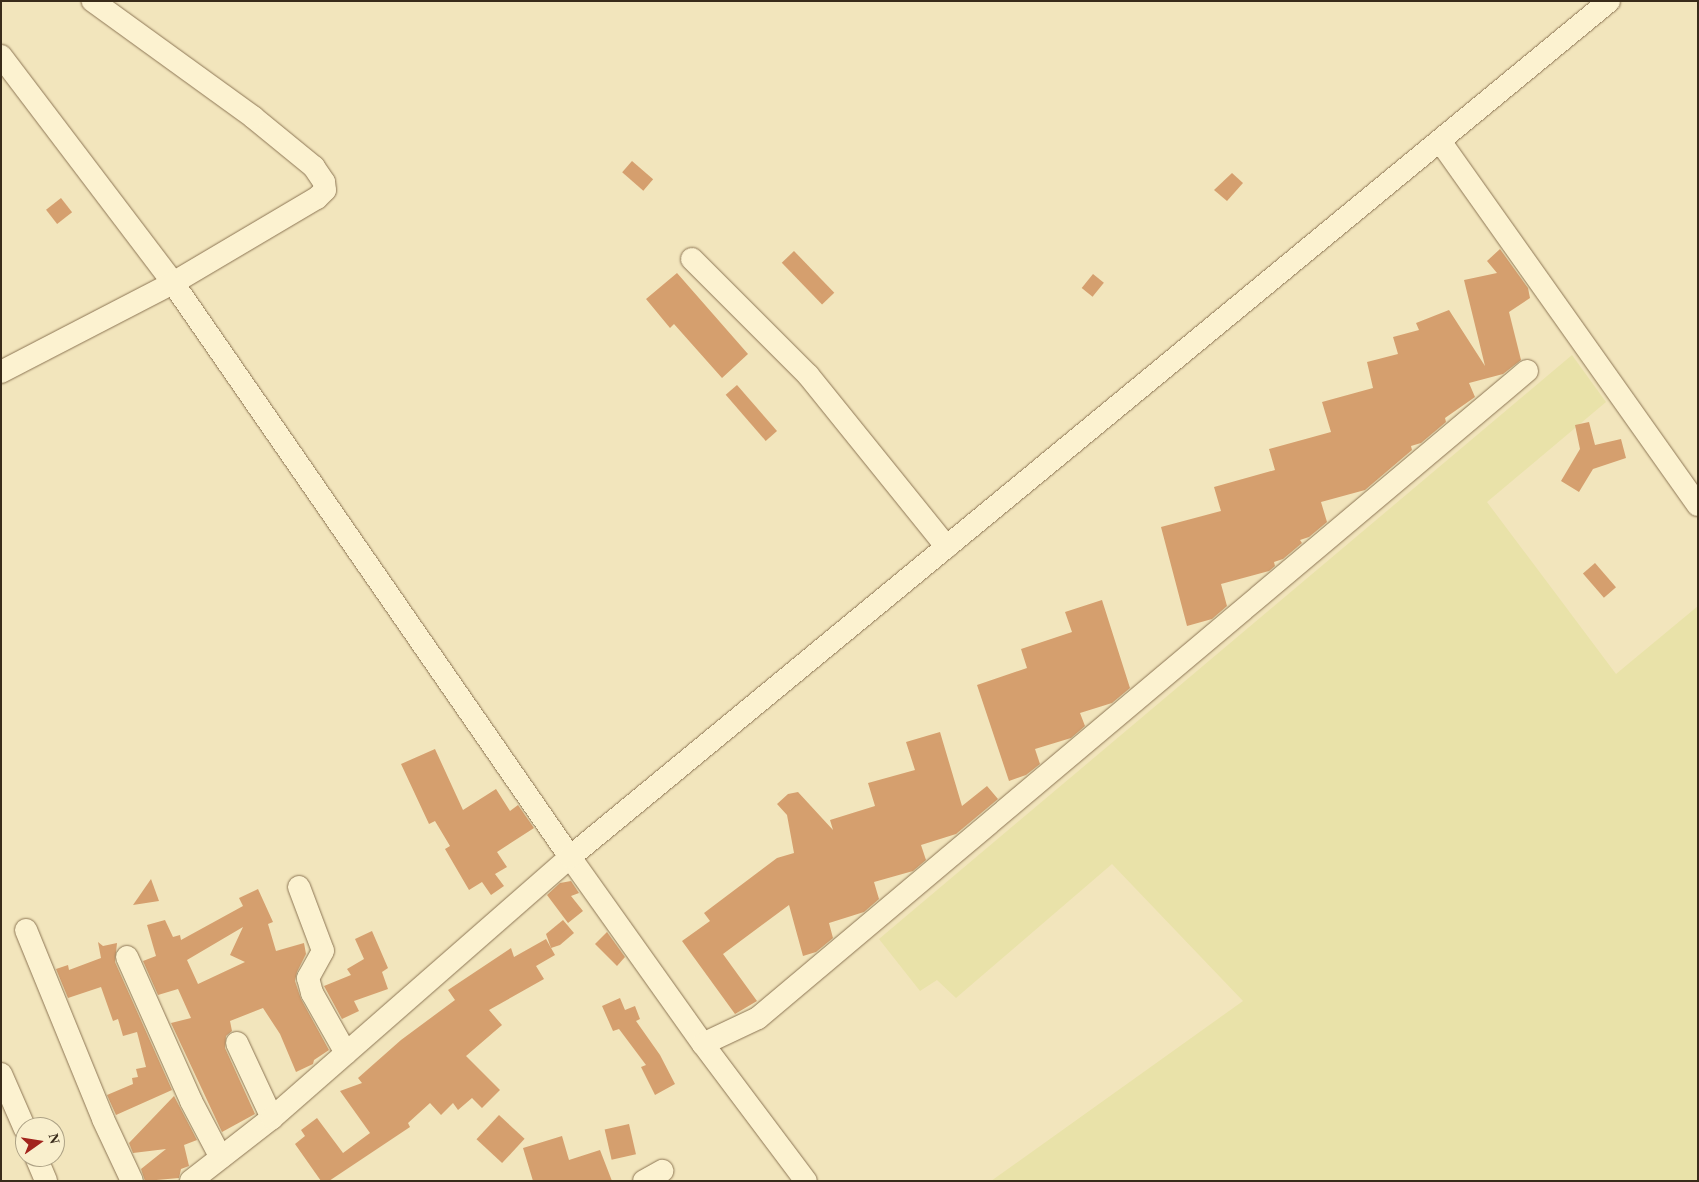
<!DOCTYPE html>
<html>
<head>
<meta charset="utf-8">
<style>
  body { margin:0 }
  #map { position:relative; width:1699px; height:1182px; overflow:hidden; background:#f2e5bc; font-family:Georgia,serif }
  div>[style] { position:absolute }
  .farmland>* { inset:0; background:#e9e2a9 }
  .building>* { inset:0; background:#d59f6e; transform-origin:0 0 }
  .roads { filter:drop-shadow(0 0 1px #8c7554) drop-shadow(0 0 1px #8c7554) }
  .minor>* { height:22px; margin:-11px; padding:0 11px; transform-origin:11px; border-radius:11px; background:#fcf2d0 }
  span { translate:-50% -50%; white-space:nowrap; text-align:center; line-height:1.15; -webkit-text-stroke:5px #f9efcd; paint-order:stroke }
  .frame { position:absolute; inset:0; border:2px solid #392b1a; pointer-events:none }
  .north { position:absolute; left:15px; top:1117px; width:50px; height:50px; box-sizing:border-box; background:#f9efcd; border:1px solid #aca185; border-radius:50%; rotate:77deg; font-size:14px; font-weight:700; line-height:20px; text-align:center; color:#392b1a }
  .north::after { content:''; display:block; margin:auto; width:18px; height:22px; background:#a2241d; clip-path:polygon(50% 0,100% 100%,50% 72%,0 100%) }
</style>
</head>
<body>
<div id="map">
  <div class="farmland">
    <div style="clip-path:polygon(1572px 355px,1606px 402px,1487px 502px,1616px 674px,1698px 606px,1698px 1181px,991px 1181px,1243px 1001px,1112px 864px,956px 998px,937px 980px,920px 991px,879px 939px)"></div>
  </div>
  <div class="building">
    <div style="left:632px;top:161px;width:28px;height:15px;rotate:41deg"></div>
    <div style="clip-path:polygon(1232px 173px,1243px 183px,1227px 201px,1214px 190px)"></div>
    <div style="left:61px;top:198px;width:18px;height:19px;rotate:52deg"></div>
    <div style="clip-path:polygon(1500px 249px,1528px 288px,1530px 298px,1509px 312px,1521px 360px,1503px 374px,1469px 383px,1475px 397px,1445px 418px,1446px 422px,1421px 443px,1411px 446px,1412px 450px,1365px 490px,1321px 502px,1327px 522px,1309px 537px,1300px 540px,1302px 543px,1283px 559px,1274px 562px,1275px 566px,1269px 571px,1221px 584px,1227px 606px,1212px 619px,1187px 626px,1161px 527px,1221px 511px,1214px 487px,1275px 470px,1269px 449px,1331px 432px,1322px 402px,1373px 388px,1367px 362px,1398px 354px,1393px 337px,1419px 330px,1416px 323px,1449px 310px,1485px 366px,1464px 280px,1497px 273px,1487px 261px)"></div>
    <div style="left:794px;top:251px;width:58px;height:17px;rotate:46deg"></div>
    <div style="clip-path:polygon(677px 273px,748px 354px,722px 378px,674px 324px,670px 328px,646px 299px)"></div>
    <div style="left:1093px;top:274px;width:14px;height:18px;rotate:39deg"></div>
    <div style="left:737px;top:385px;width:61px;height:15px;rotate:49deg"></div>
    <div style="clip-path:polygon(1589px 422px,1595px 445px,1621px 439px,1626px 458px,1593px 469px,1579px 492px,1561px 481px,1580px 449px,1575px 425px)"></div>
    <div style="left:1595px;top:563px;width:32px;height:16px;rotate:49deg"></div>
    <div style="clip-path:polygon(1102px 600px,1130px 688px,1112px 703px,1080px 713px,1085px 726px,1071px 738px,1035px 749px,1040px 764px,1026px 775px,1009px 781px,977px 685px,1027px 668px,1021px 649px,1072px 632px,1065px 612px)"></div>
    <div style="clip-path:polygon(940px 732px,962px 806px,987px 786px,998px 799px,956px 834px,921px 845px,926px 860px,913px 871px,874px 882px,879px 899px,864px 912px,829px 923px,833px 938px,816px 952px,803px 956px,789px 905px,723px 954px,757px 1001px,735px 1014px,682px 941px,710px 921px,704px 913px,777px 858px,794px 853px,787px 815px,777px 804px,788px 794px,798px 792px,833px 830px,830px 820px,875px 806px,868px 783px,915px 770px,906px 742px)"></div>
    <div style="clip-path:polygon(435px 749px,463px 810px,496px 789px,510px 811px,518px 805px,534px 828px,497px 852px,507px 867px,495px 874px,504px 886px,491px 895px,482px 882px,469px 890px,445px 849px,450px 846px,435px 821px,429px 824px,401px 764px)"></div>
    <div style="clip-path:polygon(151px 879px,159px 901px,133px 905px)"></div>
    <div style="clip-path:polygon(571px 881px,579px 893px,571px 896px,583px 911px,568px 923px,547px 895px,560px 883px)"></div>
    <div style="clip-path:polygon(evenodd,258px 889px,273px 922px,268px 924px,276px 951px,304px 943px,306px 954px,297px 972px,295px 981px,301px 999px,329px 1050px,314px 1060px,313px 1064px,296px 1072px,280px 1034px,263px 1008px,230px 1021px,232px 1031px,226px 1036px,225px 1048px,255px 1114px,222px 1132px,171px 1023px,191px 1018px,178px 989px,158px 995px,143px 961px,156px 956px,147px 925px,165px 920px,173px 937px,180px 935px,181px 940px,243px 906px,239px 898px,258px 889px,243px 927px,230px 955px,245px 962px,198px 984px,187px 960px,243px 927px)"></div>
    <div style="clip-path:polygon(563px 920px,574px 933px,560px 945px,551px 948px,546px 934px)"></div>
    <div style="clip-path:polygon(372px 931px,388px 968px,382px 972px,388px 989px,354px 1001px,359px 1011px,342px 1019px,324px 986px,351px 975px,347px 969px,364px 959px,355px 939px)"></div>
    <div style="clip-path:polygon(607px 932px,625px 957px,617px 966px,595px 944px)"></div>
    <div style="clip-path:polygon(546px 939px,555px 955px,536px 966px,544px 979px,489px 1010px,502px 1025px,466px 1056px,500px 1090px,482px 1108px,472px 1098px,458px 1110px,453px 1103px,441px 1115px,430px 1103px,408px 1123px,410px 1127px,329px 1181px,321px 1181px,295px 1144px,305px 1136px,301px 1130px,317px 1118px,343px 1153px,370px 1133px,340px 1091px,362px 1083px,358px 1078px,401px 1040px,455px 1000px,448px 990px,511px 948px,514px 957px)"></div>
    <div style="clip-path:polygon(98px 942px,103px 946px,117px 943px,115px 962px,172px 1090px,116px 1115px,107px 1095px,133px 1084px,132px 1078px,138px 1077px,136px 1069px,146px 1067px,137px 1032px,123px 1036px,118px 1019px,113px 1021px,101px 987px,68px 998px,56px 969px,68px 965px,69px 970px,101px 958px)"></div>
    <div style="clip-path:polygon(620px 998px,625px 1010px,635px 1006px,640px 1019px,636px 1021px,660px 1055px,675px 1084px,655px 1095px,641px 1067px,646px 1065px,619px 1029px,613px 1031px,602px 1006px)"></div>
    <div style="clip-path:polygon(174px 1096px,197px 1140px,184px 1145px,189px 1166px,181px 1169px,179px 1178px,145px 1181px,141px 1169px,166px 1149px,133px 1153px,129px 1143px)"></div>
    <div style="left:499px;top:1115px;width:35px;height:33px;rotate:43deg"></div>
    <div style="left:629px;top:1124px;width:31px;height:25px;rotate:77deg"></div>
    <div style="clip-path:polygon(562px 1136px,569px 1160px,600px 1150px,612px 1181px,533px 1181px,523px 1148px)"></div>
  </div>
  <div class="roads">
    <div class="minor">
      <div style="left:1px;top:56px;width:285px;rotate:52.8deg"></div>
      <div style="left:173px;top:283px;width:698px;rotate:55.33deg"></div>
      <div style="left:570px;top:857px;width:229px;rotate:54.6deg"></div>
      <div style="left:703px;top:1044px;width:171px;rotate:53.1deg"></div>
      <div style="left:1440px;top:141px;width:446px;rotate:54.7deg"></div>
      <div style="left:692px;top:259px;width:164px;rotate:45deg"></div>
      <div style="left:808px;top:375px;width:221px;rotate:51.1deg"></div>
      <div style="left:1px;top:372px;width:194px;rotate:-27.4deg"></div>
      <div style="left:173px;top:283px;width:167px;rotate:-30.6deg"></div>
      <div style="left:317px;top:198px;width:11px;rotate:-45deg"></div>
      <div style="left:325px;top:190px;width:8px;rotate:-97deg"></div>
      <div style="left:324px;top:182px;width:18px;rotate:-124deg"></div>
      <div style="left:314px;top:167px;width:79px;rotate:-140.7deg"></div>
      <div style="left:253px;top:117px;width:198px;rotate:-144.1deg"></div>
      <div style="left:299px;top:887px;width:68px;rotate:69.4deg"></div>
      <div style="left:323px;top:951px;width:31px;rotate:119deg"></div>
      <div style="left:308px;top:978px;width:16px;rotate:75deg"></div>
      <div style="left:312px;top:993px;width:69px;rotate:60.5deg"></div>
      <div style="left:26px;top:930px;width:204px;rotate:67.8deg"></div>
      <div style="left:103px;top:1119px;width:68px;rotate:64.9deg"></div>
      <div style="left:127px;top:957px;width:158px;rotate:66deg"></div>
      <div style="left:191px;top:1101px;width:64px;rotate:62.2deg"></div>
      <div style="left:237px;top:1043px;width:83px;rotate:65deg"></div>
      <div style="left:703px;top:1044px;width:61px;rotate:-25.3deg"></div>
      <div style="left:758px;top:1018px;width:1005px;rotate:-40.08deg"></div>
      <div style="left:1px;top:1074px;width:60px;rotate:66.4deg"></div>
      <div style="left:36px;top:1157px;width:26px;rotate:67deg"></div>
      <div style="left:191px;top:1181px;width:103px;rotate:-37.9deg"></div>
      <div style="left:272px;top:1118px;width:396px;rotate:-41.2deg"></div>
      <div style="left:570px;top:857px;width:1346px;rotate:-39.48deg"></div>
      <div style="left:644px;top:1181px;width:21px;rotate:-29deg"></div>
    </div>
  </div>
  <div class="frame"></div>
  <div class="north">N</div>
</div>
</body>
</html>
